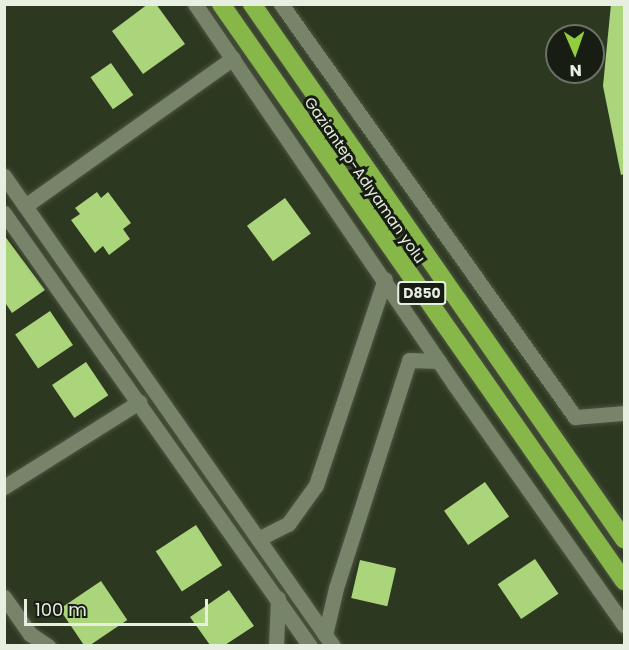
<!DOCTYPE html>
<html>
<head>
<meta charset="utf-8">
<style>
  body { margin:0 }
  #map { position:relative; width:629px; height:650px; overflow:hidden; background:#2d3821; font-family:Poppins,sans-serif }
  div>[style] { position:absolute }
  .building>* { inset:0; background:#abd57b; transform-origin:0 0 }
  .roads { filter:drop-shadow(0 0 2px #4c5541) drop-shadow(0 0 2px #4c5541) }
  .street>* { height:15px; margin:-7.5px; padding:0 7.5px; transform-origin:7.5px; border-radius:7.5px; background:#77846a }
  .secondary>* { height:15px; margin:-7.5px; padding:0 7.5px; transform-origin:7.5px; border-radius:7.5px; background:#77846a }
  .highway>* { height:18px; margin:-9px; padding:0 9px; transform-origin:9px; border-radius:9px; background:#87b749 }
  span { translate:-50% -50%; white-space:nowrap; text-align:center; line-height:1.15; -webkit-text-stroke:6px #181d13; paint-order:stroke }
  .shield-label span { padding:2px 4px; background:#181d13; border:2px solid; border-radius:4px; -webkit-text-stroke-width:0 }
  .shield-label { font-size:14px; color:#e7efe0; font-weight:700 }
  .street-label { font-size:15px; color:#e7efe0 }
  .frame { position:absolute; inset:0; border:6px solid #e7efe0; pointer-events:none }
  .north { position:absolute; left:545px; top:24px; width:60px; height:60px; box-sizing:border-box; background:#181d13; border:2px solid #6b7165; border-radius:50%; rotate:178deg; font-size:16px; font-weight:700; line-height:24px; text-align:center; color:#e7efe0 }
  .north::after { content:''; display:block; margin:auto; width:21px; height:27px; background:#92cd3f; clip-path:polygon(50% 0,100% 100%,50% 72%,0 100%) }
  .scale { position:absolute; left:24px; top:599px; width:184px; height:27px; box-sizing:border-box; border:3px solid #e7efe0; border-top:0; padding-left:8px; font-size:18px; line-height:21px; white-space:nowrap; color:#e7efe0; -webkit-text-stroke:4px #181d13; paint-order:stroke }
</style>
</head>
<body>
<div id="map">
  <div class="building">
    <div style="clip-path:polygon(148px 4px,156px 4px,185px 44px,143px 74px,112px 31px)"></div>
    <div style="clip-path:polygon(611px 4px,624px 4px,624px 174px,621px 175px,603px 86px)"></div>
    <div style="left:111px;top:63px;width:39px;height:25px;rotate:55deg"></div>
    <div style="clip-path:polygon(97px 192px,101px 198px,108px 192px,131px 223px,123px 229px,130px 239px,109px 255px,103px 246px,95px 253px,71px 220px,80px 214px,75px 208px)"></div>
    <div style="left:285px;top:198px;width:44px;height:47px;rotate:54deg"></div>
    <div style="clip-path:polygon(4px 235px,45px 290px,12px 313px,4px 301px)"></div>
    <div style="left:50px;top:311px;width:41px;height:42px;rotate:56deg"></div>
    <div style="left:86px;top:362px;width:40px;height:41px;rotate:56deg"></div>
    <div style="left:485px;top:482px;width:42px;height:50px;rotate:55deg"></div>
    <div style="left:196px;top:525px;width:48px;height:48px;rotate:57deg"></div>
    <div style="left:535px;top:559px;width:42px;height:45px;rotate:56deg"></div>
    <div style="left:360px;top:560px;width:37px;height:39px;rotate:13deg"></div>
    <div style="left:101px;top:581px;width:47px;height:50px;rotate:56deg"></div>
    <div style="clip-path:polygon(229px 590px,254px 626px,225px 645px,210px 645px,190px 617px)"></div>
  </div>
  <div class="roads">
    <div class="street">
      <div style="left:281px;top:4px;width:507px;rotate:54.55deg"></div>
      <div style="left:575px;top:417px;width:49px;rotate:-4.7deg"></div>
      <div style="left:25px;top:206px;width:255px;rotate:-35.4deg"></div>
      <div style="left:4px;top:597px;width:45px;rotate:54.9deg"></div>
      <div style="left:30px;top:634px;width:22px;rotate:34deg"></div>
    </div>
    <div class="secondary">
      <div style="left:195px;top:4px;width:460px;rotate:55.7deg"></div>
      <div style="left:454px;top:384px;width:295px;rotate:54.8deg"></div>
      <div style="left:4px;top:176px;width:574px;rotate:55.01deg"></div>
      <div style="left:4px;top:213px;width:530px;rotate:54.75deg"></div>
      <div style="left:4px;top:487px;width:160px;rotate:-32.2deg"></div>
      <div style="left:258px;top:539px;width:34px;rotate:-27deg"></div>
      <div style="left:288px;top:524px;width:48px;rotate:-54.3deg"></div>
      <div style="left:316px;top:485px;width:217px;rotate:-71.5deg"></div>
      <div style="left:325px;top:635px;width:48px;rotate:-76.8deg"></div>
      <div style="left:336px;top:588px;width:239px;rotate:-72.2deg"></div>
      <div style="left:409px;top:360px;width:30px;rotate:2deg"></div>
      <div style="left:276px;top:646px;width:48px;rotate:-87.6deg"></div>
    </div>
    <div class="highway">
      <div style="left:221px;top:4px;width:704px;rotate:55.07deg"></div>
      <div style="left:252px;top:4px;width:652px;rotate:55.19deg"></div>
    </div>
  </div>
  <div class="shield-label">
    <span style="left:422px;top:293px">D850</span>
  </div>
  <div class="street-label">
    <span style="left:365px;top:180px;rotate:55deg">Gaziantep-Adıyaman yolu</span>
  </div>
  <div class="frame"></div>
  <div class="north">N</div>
  <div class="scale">100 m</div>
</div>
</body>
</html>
